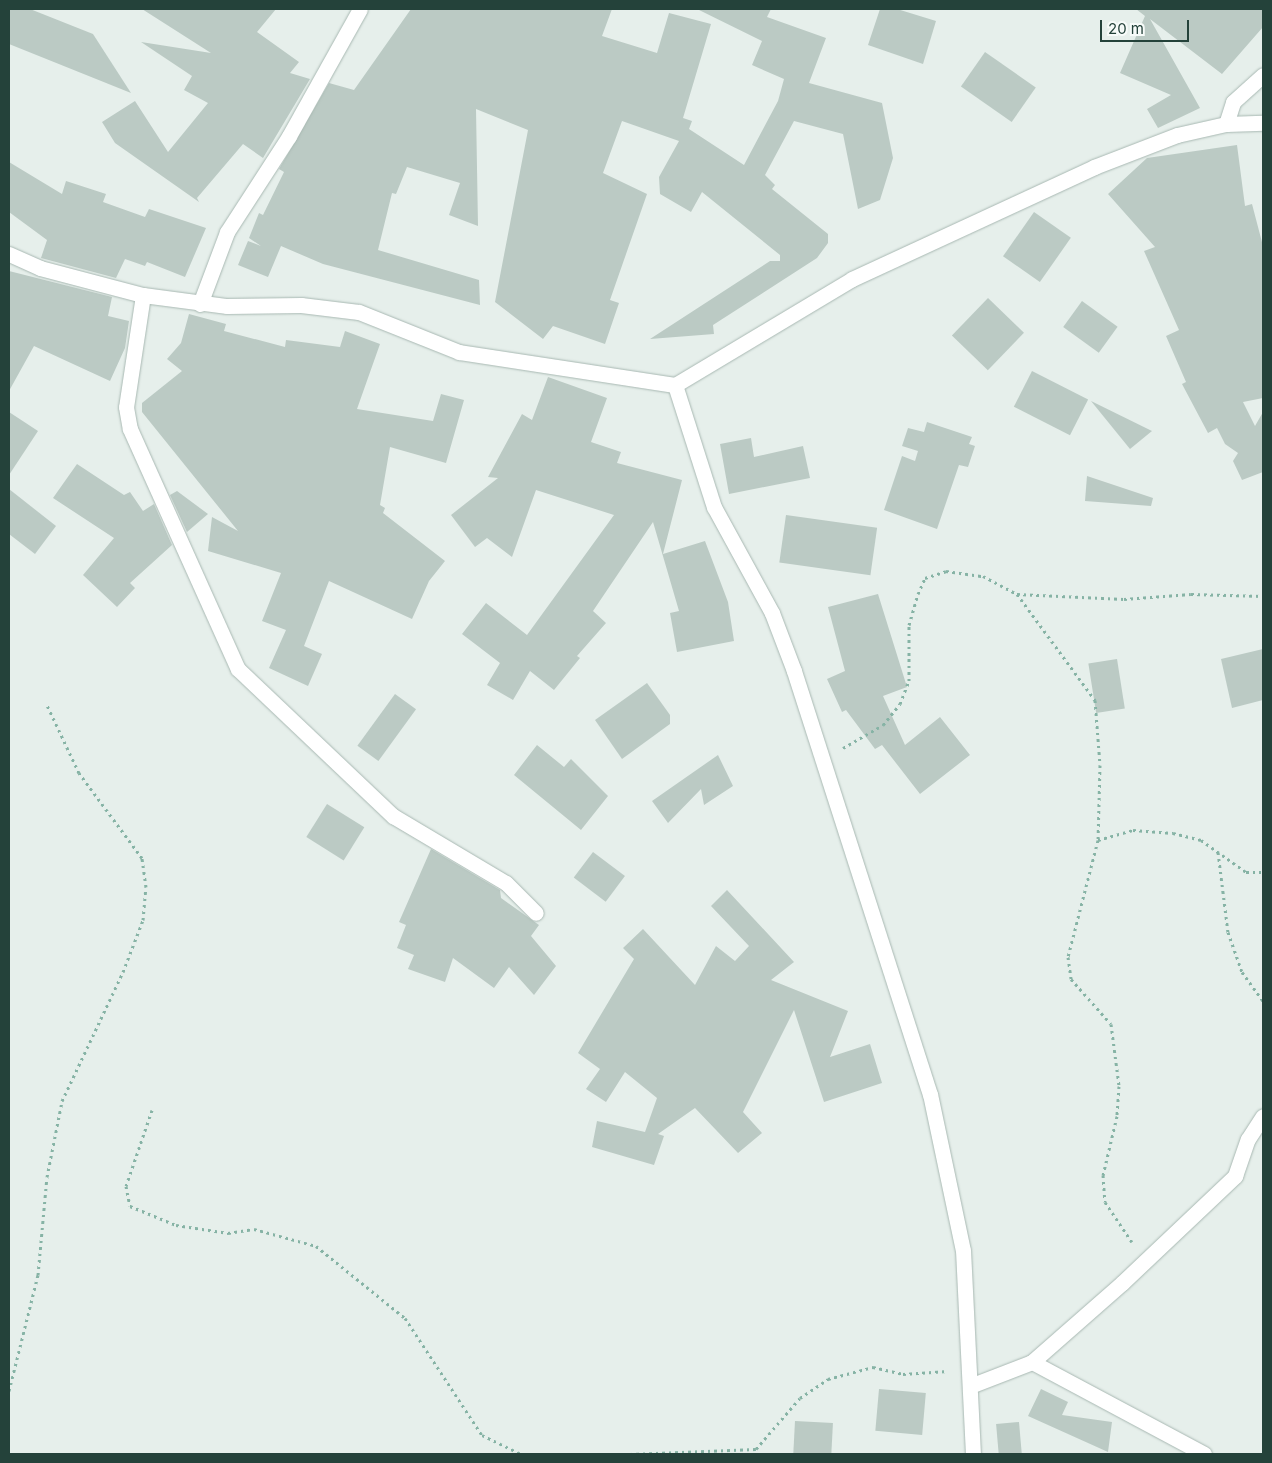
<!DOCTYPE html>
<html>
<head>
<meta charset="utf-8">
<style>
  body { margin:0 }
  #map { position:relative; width:1272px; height:1463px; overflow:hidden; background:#e6efeb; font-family:Inter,sans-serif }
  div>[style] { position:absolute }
  .building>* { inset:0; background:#bbcac4; transform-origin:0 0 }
  .path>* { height:3px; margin-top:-1.5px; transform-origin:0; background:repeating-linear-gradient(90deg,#86b3a5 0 2.5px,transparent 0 6.5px) }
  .roads { filter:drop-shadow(0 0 1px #a8b8b2) drop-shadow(0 0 1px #a8b8b2) }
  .street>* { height:15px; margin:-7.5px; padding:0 7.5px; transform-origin:7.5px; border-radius:7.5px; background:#fff }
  span { translate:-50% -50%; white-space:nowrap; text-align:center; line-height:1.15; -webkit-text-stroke:4px #f7fbf9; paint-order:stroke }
  .frame { position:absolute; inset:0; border:10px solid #24423a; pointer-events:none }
  .scale { position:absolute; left:1100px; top:20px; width:89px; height:22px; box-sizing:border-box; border:2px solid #24423a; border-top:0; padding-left:6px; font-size:15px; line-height:18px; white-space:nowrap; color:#24423a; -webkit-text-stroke:4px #f7fbf9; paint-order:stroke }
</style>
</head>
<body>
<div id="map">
  <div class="building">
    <div style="clip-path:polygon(9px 9px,30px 9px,93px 34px,131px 93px,9px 44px)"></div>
    <div style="clip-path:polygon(142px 9px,276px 9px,257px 32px,299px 62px,290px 73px,310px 79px,263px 158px,243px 144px,197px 198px,199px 202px,115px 143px,102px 122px,135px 101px,168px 152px,208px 103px,184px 90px,192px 76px,141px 42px,211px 53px)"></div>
    <div style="clip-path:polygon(411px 9px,612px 9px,602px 36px,657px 53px,669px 13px,711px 24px,683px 118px,692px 121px,689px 129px,744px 165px,778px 101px,784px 79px,752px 65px,762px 41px,697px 9px,771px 9px,767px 17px,826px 38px,809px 83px,882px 103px,893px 158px,880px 200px,858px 209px,843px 134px,794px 121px,765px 175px,775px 185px,772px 189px,828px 234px,828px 243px,817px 258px,713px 325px,714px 334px,650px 339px,770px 261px,780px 261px,780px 255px,702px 192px,691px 212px,660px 194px,659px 177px,679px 141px,622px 121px,603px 173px,647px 194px,610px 300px,619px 303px,605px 344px,553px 326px,543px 339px,495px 302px,528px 130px,476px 109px,478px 226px,449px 215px,460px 183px,407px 167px,396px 194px,392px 193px,378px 250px,479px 280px,480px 305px,323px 264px,281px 246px,268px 277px,238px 265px,248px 241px,261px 246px,249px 238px,259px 213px,263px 215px,284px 172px,279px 169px,329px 83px,354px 90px)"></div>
    <div style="clip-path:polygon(880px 9px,897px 9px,936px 21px,923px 64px,868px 45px)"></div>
    <div style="clip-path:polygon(1136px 9px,1263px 9px,1263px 27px,1222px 74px,1150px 19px,1200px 108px,1158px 128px,1147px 109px,1171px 95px,1120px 73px,1145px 16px)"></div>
    <div style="left:985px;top:52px;width:62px;height:42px;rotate:35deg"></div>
    <div style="clip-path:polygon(1237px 145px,1245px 206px,1252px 204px,1263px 246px,1263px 398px,1243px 402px,1255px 426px,1263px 412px,1263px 472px,1242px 480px,1233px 461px,1238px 453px,1225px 444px,1217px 428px,1208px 433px,1182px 384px,1186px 382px,1166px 336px,1179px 330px,1144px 251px,1155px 247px,1108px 194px,1147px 158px)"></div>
    <div style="clip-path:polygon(9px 162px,62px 194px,66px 181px,106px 194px,103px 202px,145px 217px,149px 209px,206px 228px,185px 277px,147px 262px,145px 266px,125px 259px,116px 278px,41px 258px,47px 240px,9px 212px)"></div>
    <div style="left:1034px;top:212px;width:45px;height:54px;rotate:35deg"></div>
    <div style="clip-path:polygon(9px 271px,112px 297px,108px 316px,129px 321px,125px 348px,110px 381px,34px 346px,9px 391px)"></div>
    <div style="left:988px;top:298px;width:50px;height:52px;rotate:44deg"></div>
    <div style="left:1082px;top:301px;width:44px;height:32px;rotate:36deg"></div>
    <div style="clip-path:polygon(189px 314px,226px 324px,224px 331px,285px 347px,286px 340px,340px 347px,345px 331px,380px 344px,357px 409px,433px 421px,441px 394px,464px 400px,446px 463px,390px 447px,380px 505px,385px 508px,383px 513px,445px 561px,429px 581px,412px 619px,329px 581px,304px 646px,322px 654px,308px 686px,269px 668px,286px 630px,262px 621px,281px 573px,208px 551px,212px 517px,238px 531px,142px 412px,142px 403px,182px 371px,167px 359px,181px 343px)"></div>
    <div style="left:1032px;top:371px;width:63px;height:40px;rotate:27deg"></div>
    <div style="clip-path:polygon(548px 377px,607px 398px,591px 442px,621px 452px,617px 463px,682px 480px,663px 554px,705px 541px,728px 602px,734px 641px,677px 652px,670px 613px,679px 611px,653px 522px,593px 611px,606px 623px,577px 656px,580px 658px,554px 690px,530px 671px,513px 700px,487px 685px,500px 663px,462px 634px,486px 603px,527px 635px,614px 515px,536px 490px,512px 557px,487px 538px,475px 547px,451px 515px,498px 478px,488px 477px,522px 414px,532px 420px)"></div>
    <div style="clip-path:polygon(1091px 401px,1152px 431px,1130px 449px)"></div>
    <div style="clip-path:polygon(9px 412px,38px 431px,9px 475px)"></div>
    <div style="clip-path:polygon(927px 422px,972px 437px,969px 444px,975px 446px,968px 467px,959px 465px,937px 529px,884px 510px,902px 456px,915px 461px,918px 451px,902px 446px,908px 428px,924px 432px)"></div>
    <div style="clip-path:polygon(751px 438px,754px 457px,803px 446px,810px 478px,729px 494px,720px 444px)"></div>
    <div style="clip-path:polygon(77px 464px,124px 495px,130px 492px,143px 511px,154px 504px,172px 545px,130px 583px,135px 588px,117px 607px,83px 575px,114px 538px,53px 498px)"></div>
    <div style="clip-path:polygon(1087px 476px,1153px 498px,1151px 506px,1085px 501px)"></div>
    <div style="clip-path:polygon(9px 489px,56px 526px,35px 554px,9px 534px)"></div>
    <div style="clip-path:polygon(177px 491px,208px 514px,187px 532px,170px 495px)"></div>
    <div style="left:786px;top:515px;width:92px;height:48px;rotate:8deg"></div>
    <div style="clip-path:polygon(878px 594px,907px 687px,883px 696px,905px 745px,940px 717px,970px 755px,920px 794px,882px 745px,875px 749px,846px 710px,842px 712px,827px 679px,845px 671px,828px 607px)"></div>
    <div style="clip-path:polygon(1263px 649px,1263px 700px,1232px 708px,1221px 659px)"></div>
    <div style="left:1117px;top:659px;width:50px;height:29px;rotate:81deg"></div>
    <div style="clip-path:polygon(647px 683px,670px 715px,670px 724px,622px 759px,595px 720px)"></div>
    <div style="left:395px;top:694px;width:26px;height:64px;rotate:36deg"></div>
    <div style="clip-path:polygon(537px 745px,564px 767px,571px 759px,608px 796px,581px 830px,514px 775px)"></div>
    <div style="clip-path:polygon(718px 755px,733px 786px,704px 805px,701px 789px,668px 823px,652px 801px)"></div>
    <div style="left:327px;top:804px;width:44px;height:39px;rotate:32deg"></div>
    <div style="clip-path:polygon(431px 849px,500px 890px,501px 898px,539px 925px,531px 936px,556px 966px,534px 995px,509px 967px,494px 988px,453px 958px,445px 982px,408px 969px,414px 955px,397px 948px,406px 925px,399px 922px)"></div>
    <div style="left:593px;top:852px;width:40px;height:32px;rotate:37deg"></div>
    <div style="clip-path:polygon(727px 890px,794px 962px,771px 980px,848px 1011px,830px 1057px,870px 1044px,882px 1083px,824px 1102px,794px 1010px,743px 1112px,762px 1133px,738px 1153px,695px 1108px,658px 1134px,664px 1136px,654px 1165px,592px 1147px,597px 1121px,645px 1132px,657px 1098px,625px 1072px,606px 1102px,586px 1089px,600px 1069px,578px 1053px,634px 959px,623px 948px,643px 929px,695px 985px,716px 946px,735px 961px,749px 946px,711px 906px)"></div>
    <div style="left:879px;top:1389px;width:47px;height:42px;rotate:5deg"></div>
    <div style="clip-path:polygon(1041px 1389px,1068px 1402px,1062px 1415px,1112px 1422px,1108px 1452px,1028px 1416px)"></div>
    <div style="left:795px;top:1421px;width:38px;height:33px;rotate:3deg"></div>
    <div style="left:1019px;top:1422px;width:32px;height:23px;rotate:85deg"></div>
  </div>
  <div class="path">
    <div style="left:1017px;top:594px;width:107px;rotate:2.7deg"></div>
    <div style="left:1124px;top:599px;width:67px;rotate:-4.3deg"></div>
    <div style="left:1191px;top:594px;width:72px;rotate:1.6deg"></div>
    <div style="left:843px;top:748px;width:46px;rotate:-29.9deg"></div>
    <div style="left:883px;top:725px;width:27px;rotate:-51deg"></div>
    <div style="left:900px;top:704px;width:25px;rotate:-69deg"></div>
    <div style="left:909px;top:681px;width:56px;rotate:-90deg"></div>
    <div style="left:909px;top:625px;width:32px;rotate:-74deg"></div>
    <div style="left:918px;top:594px;width:17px;rotate:-66deg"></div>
    <div style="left:925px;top:578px;width:22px;rotate:-18deg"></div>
    <div style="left:946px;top:571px;width:37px;rotate:8deg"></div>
    <div style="left:983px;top:576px;width:38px;rotate:28deg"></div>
    <div style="left:1017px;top:594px;width:132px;rotate:53.7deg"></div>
    <div style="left:1095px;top:700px;width:65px;rotate:85.6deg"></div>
    <div style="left:1100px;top:765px;width:75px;rotate:91.5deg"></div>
    <div style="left:1098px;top:840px;width:121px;rotate:104.4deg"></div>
    <div style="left:1068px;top:957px;width:22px;rotate:82deg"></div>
    <div style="left:1071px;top:979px;width:60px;rotate:48.4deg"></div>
    <div style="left:1111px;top:1024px;width:63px;rotate:82.6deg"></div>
    <div style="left:1119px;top:1086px;width:30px;rotate:94deg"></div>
    <div style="left:1117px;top:1116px;width:61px;rotate:103.3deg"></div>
    <div style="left:1103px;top:1175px;width:27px;rotate:86deg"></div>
    <div style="left:1105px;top:1202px;width:48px;rotate:56deg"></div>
    <div style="left:1098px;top:840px;width:36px;rotate:-16deg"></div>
    <div style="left:1133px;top:830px;width:40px;rotate:4.3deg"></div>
    <div style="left:1173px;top:833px;width:29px;rotate:14deg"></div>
    <div style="left:1201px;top:840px;width:55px;rotate:35.4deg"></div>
    <div style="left:1246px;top:872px;width:17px"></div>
    <div style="left:1218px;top:852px;width:81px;rotate:82.9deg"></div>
    <div style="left:1228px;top:932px;width:42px;rotate:70.7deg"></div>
    <div style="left:1242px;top:972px;width:36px;rotate:54deg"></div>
    <div style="left:152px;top:1110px;width:80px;rotate:108.9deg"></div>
    <div style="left:126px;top:1186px;width:20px;rotate:79deg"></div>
    <div style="left:130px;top:1206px;width:50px;rotate:22.4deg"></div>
    <div style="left:176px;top:1225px;width:53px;rotate:8.7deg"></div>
    <div style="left:228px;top:1233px;width:26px;rotate:-9deg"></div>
    <div style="left:254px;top:1229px;width:64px;rotate:15.3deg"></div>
    <div style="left:316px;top:1246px;width:114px;rotate:39deg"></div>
    <div style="left:405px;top:1318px;width:140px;rotate:56.7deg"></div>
    <div style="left:482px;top:1435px;width:43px;rotate:26deg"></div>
    <div style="left:9px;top:1391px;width:120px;rotate:-76deg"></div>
    <div style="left:38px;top:1275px;width:98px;rotate:-84.8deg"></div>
    <div style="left:47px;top:1177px;width:77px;rotate:-78.8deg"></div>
    <div style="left:62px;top:1101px;width:143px;rotate:-64.7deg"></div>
    <div style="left:123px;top:972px;width:56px;rotate:-69deg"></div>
    <div style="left:143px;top:920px;width:33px;rotate:-85deg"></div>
    <div style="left:146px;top:887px;width:29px;rotate:-98deg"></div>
    <div style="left:142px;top:858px;width:106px;rotate:-126.5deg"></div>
    <div style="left:79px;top:773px;width:77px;rotate:-115.2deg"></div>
    <div style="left:630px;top:1454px;width:126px;rotate:-2.3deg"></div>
    <div style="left:756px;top:1449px;width:67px;rotate:-49.2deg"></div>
    <div style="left:800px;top:1398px;width:34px;rotate:-34deg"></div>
    <div style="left:828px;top:1379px;width:47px;rotate:-14.9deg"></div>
    <div style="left:873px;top:1367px;width:31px;rotate:13deg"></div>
    <div style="left:903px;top:1374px;width:45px;rotate:-3.8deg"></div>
  </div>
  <div class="roads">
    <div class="street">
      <div style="left:1226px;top:124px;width:23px;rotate:-72deg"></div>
      <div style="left:1233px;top:102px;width:40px;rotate:-42deg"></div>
      <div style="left:9px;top:254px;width:34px;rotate:24deg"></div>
      <div style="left:40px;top:268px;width:106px;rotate:14.7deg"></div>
      <div style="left:143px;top:295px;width:85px;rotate:7.5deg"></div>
      <div style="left:227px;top:306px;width:74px;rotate:-0.8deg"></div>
      <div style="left:301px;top:305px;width:58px;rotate:6.9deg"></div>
      <div style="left:359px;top:312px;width:108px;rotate:21.8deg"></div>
      <div style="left:459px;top:352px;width:219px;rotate:8.7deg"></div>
      <div style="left:675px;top:385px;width:206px;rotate:-30.9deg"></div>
      <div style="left:852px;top:279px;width:267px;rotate:-24.8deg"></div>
      <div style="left:1094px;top:167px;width:89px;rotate:-21.1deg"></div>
      <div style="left:1177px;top:135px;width:50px;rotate:-12.7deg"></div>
      <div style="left:1226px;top:124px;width:37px;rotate:-2deg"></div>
      <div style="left:143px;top:295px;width:113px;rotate:98.6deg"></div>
      <div style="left:126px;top:407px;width:22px;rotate:80deg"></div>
      <div style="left:130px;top:429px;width:263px;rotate:65.8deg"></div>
      <div style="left:238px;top:669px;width:214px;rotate:43.5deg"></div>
      <div style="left:393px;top:816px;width:131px;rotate:30.7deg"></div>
      <div style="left:506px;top:883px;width:42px;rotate:45deg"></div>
      <div style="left:200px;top:304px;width:77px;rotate:-69.4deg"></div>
      <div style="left:227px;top:232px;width:114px;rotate:-57.1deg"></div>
      <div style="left:289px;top:136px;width:145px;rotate:-60.8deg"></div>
      <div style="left:675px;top:385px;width:128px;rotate:72.3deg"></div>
      <div style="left:714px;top:507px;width:121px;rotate:61.3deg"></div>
      <div style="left:772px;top:613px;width:62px;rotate:69.2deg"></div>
      <div style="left:794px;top:671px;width:444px;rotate:72.2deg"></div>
      <div style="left:930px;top:1094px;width:159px;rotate:78.1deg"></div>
      <div style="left:963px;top:1250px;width:204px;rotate:87.2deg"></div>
      <div style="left:1032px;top:1362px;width:195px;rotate:28.1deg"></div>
      <div style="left:970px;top:1386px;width:66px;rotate:-21.2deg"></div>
      <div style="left:1032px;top:1362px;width:120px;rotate:-41.3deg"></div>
      <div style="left:1122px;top:1283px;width:156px;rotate:-43.4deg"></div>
      <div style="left:1235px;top:1176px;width:39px;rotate:-71deg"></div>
      <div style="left:1248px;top:1139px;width:27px;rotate:-57deg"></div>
    </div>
  </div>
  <div class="frame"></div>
  <div class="scale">20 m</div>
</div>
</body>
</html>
